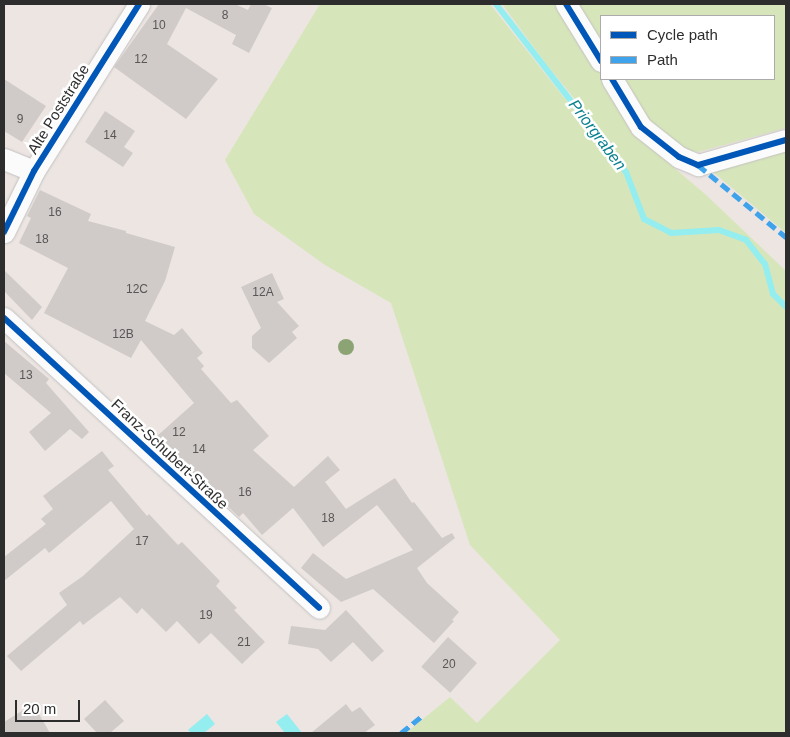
<!DOCTYPE html>
<html>
<head>
<meta charset="utf-8">
<style>
  body { margin:0 }
  #map { position:relative; width:790px; height:737px; overflow:hidden; background:#ece5e2; font-family:Arial,sans-serif }
  div>[style] { position:absolute }
  .green>* { inset:0; background:#d7e6ba }
  .water>* { inset:0; background:#94edef }
  .stream>* { height:6px; margin:-3px; padding:0 3px; transform-origin:3px; border-radius:3px; background:#94edef }
  .building>* { inset:0; background:#d0cbc9; transform-origin:0 0 }
  .roads { filter:drop-shadow(0 0 1px #c3c2c2) drop-shadow(0 0 1px #c3c2c2) }
  .street>* { height:21px; margin:-10.5px; padding:0 10.5px; transform-origin:10.5px; border-radius:10.5px; background:#fcfbfb }
  .quiet>* { height:5px; margin-top:-2.5px; transform-origin:0; background:repeating-linear-gradient(90deg,#3ea3eb 0 10px,transparent 0 15px) }
  .cycleway>* { height:6px; margin:-3px; padding:0 3px; transform-origin:3px; border-radius:3px; background:#0057b8 }
  .trees>* { width:16px; height:16px; margin:-8px; border-radius:50%; background:#8ca473 }
  span { translate:-50% -50%; white-space:nowrap; text-align:center; line-height:1.15; -webkit-text-stroke:5px #fff; paint-order:stroke }
  .number-label { font-size:12px; color:#585656 }
  .number-label span { -webkit-text-stroke-width:0 }
  .street-label { font-size:15px; color:#2d2d2d }
  .water-label { font-size:16px; color:#09818f; font-style:italic }
  .frame { position:absolute; inset:0; border:5px solid #2d2d2d; pointer-events:none }
  .legend { position:absolute; left:600px; top:15px; width:175px; height:65px; box-sizing:border-box; background:#fff; border:1px solid #ababab; margin:0; padding:6px 9px; list-style:none; font-size:15px; color:#2d2d2d }
  .legend li { display:flex; align-items:center; gap:10px; height:25px }
  .legend b { width:25px; border:1px solid #ababab }
  .scale { position:absolute; left:15px; top:700px; width:65px; height:22px; box-sizing:border-box; border:2px solid #2d2d2d; border-top:0; padding-left:6px; font-size:15px; line-height:18px; white-space:nowrap; color:#2d2d2d; -webkit-text-stroke:4px #fff; paint-order:stroke }
</style>
</head>
<body>
<div id="map">
  <div class="green">
    <div style="clip-path:polygon(320px 4px,490px 4px,607px 152px,614px 147px,547px 65px,502px 4px,561px 4px,582px 34px,601px 72px,601px 79px,604px 79px,631px 131px,705px 194px,786px 271px,786px 733px,406px 733px,450px 697px,477px 723px,560px 640px,470px 545px,391px 303px,325px 265px,254px 214px,225px 160px)"></div>
    <div style="clip-path:polygon(578px 4px,786px 4px,786px 128px,698px 152px,679px 149px,648px 123px,621px 79px,774px 79px,774px 16px,601px 16px,601px 44px)"></div>
    <div style="clip-path:polygon(786px 150px,786px 233px,713px 172px)"></div>
  </div>
  <div class="water">
    <div style="clip-path:polygon(207px 714px,215px 724px,204px 733px,191px 733px,188px 730px)"></div>
    <div style="clip-path:polygon(287px 714px,302px 733px,285px 733px,276px 722px)"></div>
  </div>
  <div class="stream">
    <div style="left:496px;top:4px;width:212px;rotate:52.3deg"></div>
    <div style="left:626px;top:172px;width:50px;rotate:69deg"></div>
    <div style="left:644px;top:219px;width:30px;rotate:27deg"></div>
    <div style="left:671px;top:233px;width:48px;rotate:-3.6deg"></div>
    <div style="left:719px;top:230px;width:29px;rotate:20deg"></div>
    <div style="left:746px;top:240px;width:31px;rotate:52deg"></div>
    <div style="left:765px;top:264px;width:31px;rotate:75deg"></div>
    <div style="left:773px;top:294px;width:18px;rotate:45deg"></div>
  </div>
  <div class="building">
    <div style="clip-path:polygon(159px 4px,235px 4px,248px 10px,251px 4px,263px 4px,272px 8px,249px 53px,232px 44px,236px 35px,186px 8px,167px 44px,218px 79px,186px 119px,114px 67px)"></div>
    <div style="clip-path:polygon(4px 79px,46px 106px,22px 142px,4px 131px)"></div>
    <div style="clip-path:polygon(105px 111px,135px 131px,124px 147px,133px 153px,123px 167px,85px 142px)"></div>
    <div style="clip-path:polygon(40px 190px,91px 214px,88px 221px,126px 231px,126px 233px,175px 247px,165px 281px,145px 321px,174px 335px,182px 328px,203px 353px,197px 358px,204px 366px,201px 369px,231px 403px,237px 400px,269px 436px,253px 450px,294px 487px,328px 456px,340px 470px,325px 482px,346px 509px,395px 478px,412px 503px,414px 502px,442px 538px,452px 533px,455px 538px,417px 568px,427px 583px,459px 612px,452px 620px,454px 621px,434px 643px,373px 589px,341px 602px,301px 568px,313px 553px,346px 579px,413px 550px,377px 505px,323px 547px,293px 508px,262px 535px,243px 513px,239px 517px,156px 437px,194px 403px,141px 340px,131px 358px,44px 313px,68px 268px,19px 243px,31px 218px,27px 216px)"></div>
    <div style="clip-path:polygon(4px 270px,42px 307px,32px 320px,4px 291px)"></div>
    <div style="clip-path:polygon(272px 273px,284px 299px,277px 302px,299px 326px,292px 332px,297px 338px,269px 363px,252px 348px,252px 336px,261px 328px,241px 287px)"></div>
    <div style="clip-path:polygon(4px 341px,49px 379px,46px 383px,89px 432px,82px 439px,70px 429px,45px 451px,29px 432px,51px 413px,4px 373px)"></div>
    <div style="clip-path:polygon(102px 451px,114px 466px,108px 470px,147px 516px,149px 514px,178px 545px,182px 542px,220px 581px,216px 586px,237px 608px,234px 610px,265px 642px,242px 664px,211px 633px,199px 644px,177px 621px,166px 632px,142px 608px,137px 614px,120px 597px,83px 625px,80px 621px,21px 671px,7px 656px,67px 605px,59px 593px,83px 576px,134px 529px,111px 501px,49px 553px,45px 548px,4px 581px,4px 557px,46px 524px,41px 519px,53px 509px,43px 496px)"></div>
    <div style="clip-path:polygon(346px 610px,384px 651px,372px 662px,353px 642px,331px 662px,318px 649px,288px 644px,291px 626px,325px 630px)"></div>
    <div style="left:448px;top:637px;width:39px;height:40px;rotate:42deg"></div>
    <div style="clip-path:polygon(105px 700px,124px 721px,110px 733px,97px 733px,84px 719px)"></div>
    <div style="clip-path:polygon(33px 704px,50px 733px,4px 733px,4px 722px)"></div>
    <div style="clip-path:polygon(346px 704px,352px 712px,360px 707px,375px 725px,364px 733px,311px 733px)"></div>
  </div>
  <div class="roads">
    <div class="street">
      <div style="left:566px;top:4px;width:67px;rotate:58.4deg"></div>
      <div style="left:612px;top:79px;width:56px;rotate:58.9deg"></div>
      <div style="left:641px;top:127px;width:48px;rotate:38.3deg"></div>
      <div style="left:679px;top:157px;width:21px;rotate:23deg"></div>
      <div style="left:698px;top:165px;width:91px;rotate:-15.9deg"></div>
      <div style="left:4px;top:159px;width:32px;rotate:22deg"></div>
      <div style="left:4px;top:232px;width:68px;rotate:-63.8deg"></div>
      <div style="left:34px;top:171px;width:197px;rotate:-57.8deg"></div>
      <div style="left:4px;top:318px;width:428px;rotate:42.6deg"></div>
    </div>
  </div>
  <div class="quiet">
    <div style="left:698px;top:165px;width:114px;rotate:39.3deg"></div>
    <div style="left:401px;top:733px;width:28px;rotate:-39deg"></div>
  </div>
  <div class="cycleway">
    <div style="left:566px;top:4px;width:67px;rotate:58.4deg"></div>
    <div style="left:612px;top:79px;width:56px;rotate:58.9deg"></div>
    <div style="left:641px;top:127px;width:48px;rotate:38.3deg"></div>
    <div style="left:679px;top:157px;width:21px;rotate:23deg"></div>
    <div style="left:698px;top:165px;width:91px;rotate:-15.9deg"></div>
    <div style="left:4px;top:232px;width:68px;rotate:-63.8deg"></div>
    <div style="left:34px;top:171px;width:197px;rotate:-57.8deg"></div>
    <div style="left:4px;top:318px;width:428px;rotate:42.6deg"></div>
  </div>
  <div class="trees">
    <div style="left:346px;top:347px"></div>
  </div>
  <div class="number-label">
    <span style="left:225px;top:16px">8</span>
    <span style="left:159px;top:26px">10</span>
    <span style="left:141px;top:60px">12</span>
    <span style="left:20px;top:120px">9</span>
    <span style="left:110px;top:136px">14</span>
    <span style="left:55px;top:213px">16</span>
    <span style="left:42px;top:240px">18</span>
    <span style="left:137px;top:290px">12C</span>
    <span style="left:263px;top:293px">12A</span>
    <span style="left:123px;top:335px">12B</span>
    <span style="left:26px;top:376px">13</span>
    <span style="left:179px;top:433px">12</span>
    <span style="left:199px;top:450px">14</span>
    <span style="left:245px;top:493px">16</span>
    <span style="left:328px;top:519px">18</span>
    <span style="left:142px;top:542px">17</span>
    <span style="left:206px;top:616px">19</span>
    <span style="left:244px;top:643px">21</span>
    <span style="left:449px;top:665px">20</span>
  </div>
  <div class="street-label">
    <span style="left:58px;top:109px;rotate:-58deg">Alte Poststraße</span>
    <span style="left:170px;top:454px;rotate:43deg">Franz-Schubert-Straße</span>
  </div>
  <div class="water-label">
    <span style="left:597px;top:135px;rotate:53deg">Priorgraben</span>
  </div>
  <div class="frame"></div>
  <ul class="legend">
  <li><b style="height:6px;background:#0057b8"></b>Cycle path</li>
  <li><b style="height:6px;background:#3ea3eb"></b>Path</li>
  </ul>
  <div class="scale">20 m</div>
</div>
</body>
</html>
